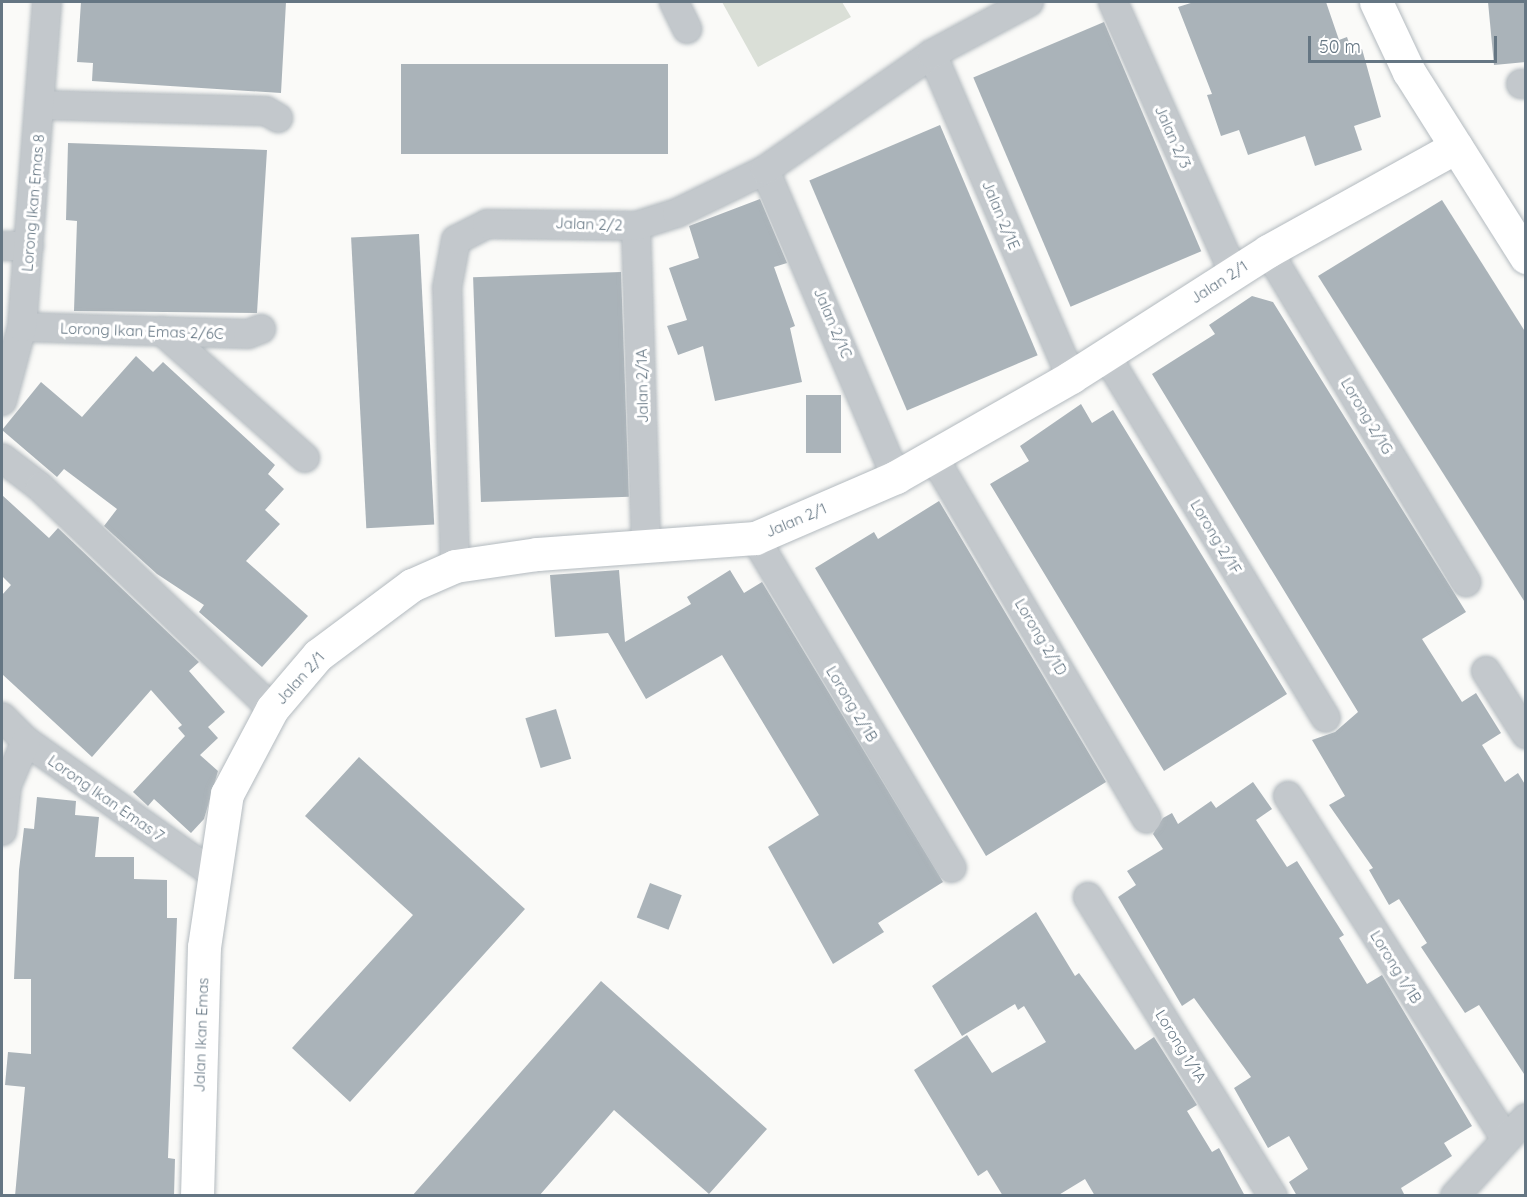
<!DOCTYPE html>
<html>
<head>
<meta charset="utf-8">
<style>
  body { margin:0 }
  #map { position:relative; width:1527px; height:1197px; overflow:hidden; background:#fafaf8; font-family:Quicksand,sans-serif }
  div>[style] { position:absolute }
  .green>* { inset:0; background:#dadfd7 }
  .building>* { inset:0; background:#aab3b9; transform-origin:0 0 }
  .roads { filter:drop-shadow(0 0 2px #b3babf) drop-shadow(0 0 2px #b3babf) }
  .street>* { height:28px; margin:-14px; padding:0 14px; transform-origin:14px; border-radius:14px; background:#c3c8cc }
  .secondary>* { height:33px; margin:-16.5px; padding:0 16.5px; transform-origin:16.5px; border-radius:16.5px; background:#fff }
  span { translate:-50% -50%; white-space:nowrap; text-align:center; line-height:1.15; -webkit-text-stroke:6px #fff; paint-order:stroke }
  .street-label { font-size:15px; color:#657683 }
  .frame { position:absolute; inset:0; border:3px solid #657683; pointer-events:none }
  .scale { position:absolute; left:1308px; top:36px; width:189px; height:27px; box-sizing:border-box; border:3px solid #657683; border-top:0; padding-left:8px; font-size:18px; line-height:21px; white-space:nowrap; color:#657683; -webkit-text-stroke:4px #fff; paint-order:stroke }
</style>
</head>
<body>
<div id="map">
  <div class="green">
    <div style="clip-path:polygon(722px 2px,842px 2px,851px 17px,758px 67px)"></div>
  </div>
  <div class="building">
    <div style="clip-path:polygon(81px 2px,286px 2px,281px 93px,92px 81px,93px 63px,77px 62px)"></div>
    <div style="clip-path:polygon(1194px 2px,1326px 2px,1339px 40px,1347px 37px,1352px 52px,1362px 49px,1381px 117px,1354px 126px,1362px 150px,1315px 166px,1305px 136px,1248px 155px,1239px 130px,1221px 136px,1207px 95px,1212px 94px,1178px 7px)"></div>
    <div style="clip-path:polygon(1488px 2px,1526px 2px,1526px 62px,1494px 65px)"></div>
    <div style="left:1104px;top:22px;width:249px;height:142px;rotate:67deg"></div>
    <div style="left:668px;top:64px;width:90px;height:267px;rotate:90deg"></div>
    <div style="left:940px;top:125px;width:250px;height:142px;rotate:67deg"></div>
    <div style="clip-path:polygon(68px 143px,267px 150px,257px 313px,74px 311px,77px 221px,66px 220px)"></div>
    <div style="clip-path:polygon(760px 199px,787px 263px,774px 267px,795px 326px,790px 328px,802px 382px,715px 401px,703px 346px,678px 355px,667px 326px,687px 320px,669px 268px,699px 258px,689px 226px)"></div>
    <div style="clip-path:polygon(1442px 200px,1526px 333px,1526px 604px,1318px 276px)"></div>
    <div style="left:419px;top:234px;width:291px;height:68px;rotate:87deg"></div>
    <div style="left:621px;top:272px;width:225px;height:148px;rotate:88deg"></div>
    <div style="clip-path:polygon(1252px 296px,1273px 302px,1466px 612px,1422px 639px,1462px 702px,1476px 693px,1501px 733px,1482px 745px,1505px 782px,1518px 773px,1526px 786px,1526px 1077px,1479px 1005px,1465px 1013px,1421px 947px,1427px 943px,1399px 899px,1389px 905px,1369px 870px,1373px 868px,1329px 805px,1345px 796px,1312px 740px,1335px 732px,1358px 712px,1152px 374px,1215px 334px,1209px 325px)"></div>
    <div style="clip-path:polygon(136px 356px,153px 372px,163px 362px,275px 465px,268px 474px,284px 489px,265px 510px,280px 524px,246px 561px,308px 616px,262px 667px,199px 612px,204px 605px,157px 574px,104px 526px,117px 509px,64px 469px,57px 477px,2px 430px,41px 382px,82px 417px)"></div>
    <div style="left:806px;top:395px;width:35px;height:58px"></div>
    <div style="clip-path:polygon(1081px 404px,1092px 423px,1113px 410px,1287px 694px,1164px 771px,990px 484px,1029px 461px,1020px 446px)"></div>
    <div style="clip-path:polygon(2px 495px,49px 538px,58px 528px,199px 662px,189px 671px,225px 712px,208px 727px,218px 738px,200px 755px,218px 771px,204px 819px,191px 833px,154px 799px,148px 806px,133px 792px,185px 736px,178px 728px,182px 725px,151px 690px,92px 757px,2px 674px,2px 595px,11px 585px,2px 576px)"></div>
    <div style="clip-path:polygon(939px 501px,1106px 782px,986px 856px,815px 568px,874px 532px,878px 539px)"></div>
    <div style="clip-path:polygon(619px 570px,625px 642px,691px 604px,687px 597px,730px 570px,744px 593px,762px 582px,943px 882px,878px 923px,884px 932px,833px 964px,768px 847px,819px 815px,722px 655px,646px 699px,608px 633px,555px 637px,550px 575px)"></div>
    <div style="left:556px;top:709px;width:52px;height:32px;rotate:73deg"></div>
    <div style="clip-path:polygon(359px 757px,525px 909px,350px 1102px,292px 1048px,413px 915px,305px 816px)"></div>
    <div style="clip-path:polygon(1253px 782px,1272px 809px,1256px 820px,1287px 867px,1297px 861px,1344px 935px,1339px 938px,1367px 984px,1382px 975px,1472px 1126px,1444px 1143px,1452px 1156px,1401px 1188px,1405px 1196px,1297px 1196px,1289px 1182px,1308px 1169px,1289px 1136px,1268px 1148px,1234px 1088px,1251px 1077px,1194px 998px,1182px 1006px,1118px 897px,1136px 885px,1127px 871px,1163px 849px,1153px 834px,1163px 818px,1172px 813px,1178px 824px,1211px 801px,1216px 808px)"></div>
    <div style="clip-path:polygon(37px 797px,76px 801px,75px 815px,99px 817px,95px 857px,134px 857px,134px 879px,167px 880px,167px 918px,177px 918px,168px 1158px,175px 1159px,174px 1196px,15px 1196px,25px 1087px,5px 1085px,8px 1052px,31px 1054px,31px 979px,14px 979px,19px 870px,24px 828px,34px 829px)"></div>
    <div style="left:650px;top:883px;width:34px;height:37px;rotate:21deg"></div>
    <div style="clip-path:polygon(1036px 912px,1075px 976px,1079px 973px,1135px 1050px,1154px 1037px,1197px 1105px,1187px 1111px,1212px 1152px,1219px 1148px,1245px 1196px,1095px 1196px,1085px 1179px,1057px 1196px,1003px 1196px,987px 1170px,978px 1176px,914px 1070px,967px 1035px,992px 1073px,1046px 1042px,1024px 1006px,1018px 1010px,1015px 1004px,962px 1036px,932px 986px)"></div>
    <div style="clip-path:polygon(601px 981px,767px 1129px,709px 1194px,614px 1110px,539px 1196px,412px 1196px)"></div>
  </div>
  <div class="roads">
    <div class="street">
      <div style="left:674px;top:2px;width:30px;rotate:64deg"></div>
      <div style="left:1113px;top:2px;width:295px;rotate:66deg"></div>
      <div style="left:932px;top:54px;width:352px;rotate:66.7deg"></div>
      <div style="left:1521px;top:84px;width:5px"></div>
      <div style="left:41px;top:105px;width:225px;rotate:1.5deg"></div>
      <div style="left:266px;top:111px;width:14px;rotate:30deg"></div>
      <div style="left:765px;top:170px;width:334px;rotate:66.9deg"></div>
      <div style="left:636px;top:226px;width:319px;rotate:88.2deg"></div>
      <div style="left:2px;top:246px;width:27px"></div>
      <div style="left:1268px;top:251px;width:386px;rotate:59.1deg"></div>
      <div style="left:22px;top:327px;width:226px;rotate:1.8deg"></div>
      <div style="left:248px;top:334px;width:14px;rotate:-21deg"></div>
      <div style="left:162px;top:331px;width:191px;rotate:41.6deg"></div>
      <div style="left:1106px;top:355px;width:424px;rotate:58.8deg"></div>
      <div style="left:2px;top:401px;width:77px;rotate:-74.9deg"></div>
      <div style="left:22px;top:327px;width:326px;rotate:-85.6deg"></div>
      <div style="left:933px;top:456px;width:421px;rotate:59.5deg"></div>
      <div style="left:2px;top:458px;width:48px;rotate:37.3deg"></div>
      <div style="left:40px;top:487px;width:321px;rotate:43.7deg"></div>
      <div style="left:755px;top:538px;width:384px;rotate:59.2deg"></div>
      <div style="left:455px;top:566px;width:278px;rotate:-91.6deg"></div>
      <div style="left:447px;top:288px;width:49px;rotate:-79.4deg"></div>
      <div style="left:456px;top:240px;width:35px;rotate:-27deg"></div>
      <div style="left:487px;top:224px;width:149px;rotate:0.8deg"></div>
      <div style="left:636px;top:226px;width:43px;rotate:-17.6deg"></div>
      <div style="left:677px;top:213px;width:98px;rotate:-26deg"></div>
      <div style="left:765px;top:170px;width:203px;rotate:-34.8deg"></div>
      <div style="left:932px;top:54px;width:110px;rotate:-28.2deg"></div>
      <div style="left:1486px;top:671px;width:75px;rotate:57.6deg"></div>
      <div style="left:2px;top:717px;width:34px;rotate:45deg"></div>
      <div style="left:26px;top:741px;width:230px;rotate:35.3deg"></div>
      <div style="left:1288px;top:796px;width:405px;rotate:57.6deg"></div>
      <div style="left:2px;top:831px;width:46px;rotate:-83.8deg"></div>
      <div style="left:7px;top:785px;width:48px;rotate:-66.6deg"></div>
      <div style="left:1088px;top:897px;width:352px;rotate:58.3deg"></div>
      <div style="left:1455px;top:1196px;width:105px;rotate:-47.7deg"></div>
    </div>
    <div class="secondary">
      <div style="left:1376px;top:2px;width:77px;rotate:64.8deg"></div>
      <div style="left:1409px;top:72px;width:219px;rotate:57.7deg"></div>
      <div style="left:197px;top:1196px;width:249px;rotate:-88.4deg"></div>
      <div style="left:204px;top:947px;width:155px;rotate:-81.5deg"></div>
      <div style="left:227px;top:794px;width:96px;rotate:-62.1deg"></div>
      <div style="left:272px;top:709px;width:71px;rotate:-49.6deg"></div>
      <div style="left:318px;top:655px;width:117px;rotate:-36.7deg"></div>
      <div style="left:412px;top:585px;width:47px;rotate:-23.8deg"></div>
      <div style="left:455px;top:566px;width:83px;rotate:-8.3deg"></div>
      <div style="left:537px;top:554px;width:219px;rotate:-4.2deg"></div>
      <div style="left:755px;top:538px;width:154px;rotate:-23.4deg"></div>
      <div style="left:896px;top:477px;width:202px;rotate:-29.7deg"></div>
      <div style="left:1071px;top:377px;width:234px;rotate:-32.6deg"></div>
      <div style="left:1268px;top:251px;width:215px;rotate:-29deg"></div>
    </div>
  </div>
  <div class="street-label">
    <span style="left:1173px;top:137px;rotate:66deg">Jalan 2/3</span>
    <span style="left:33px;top:203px;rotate:-85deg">Lorong Ikan Emas 8</span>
    <span style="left:1001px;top:215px;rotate:67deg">Jalan 2/1E</span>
    <span style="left:589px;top:224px;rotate:2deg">Jalan 2/2</span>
    <span style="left:1219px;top:282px;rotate:-33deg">Jalan 2/1</span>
    <span style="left:833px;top:323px;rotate:67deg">Jalan 2/1C</span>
    <span style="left:142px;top:331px;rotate:2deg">Lorong Ikan Emas 2/6C</span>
    <span style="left:642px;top:386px;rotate:-91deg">Jalan 2/1A</span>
    <span style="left:1367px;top:416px;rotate:59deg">Lorong 2/1G</span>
    <span style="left:796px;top:520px;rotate:-23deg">Jalan 2/1</span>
    <span style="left:1216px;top:537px;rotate:59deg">Lorong 2/1F</span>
    <span style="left:1041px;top:637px;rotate:59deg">Lorong 2/1D</span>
    <span style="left:300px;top:678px;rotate:-48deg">Jalan 2/1</span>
    <span style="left:852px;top:704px;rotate:59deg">Lorong 2/1B</span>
    <span style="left:106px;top:798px;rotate:35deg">Lorong Ikan Emas 7</span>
    <span style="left:1396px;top:967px;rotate:58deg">Lorong 1/1B</span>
    <span style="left:201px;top:1035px;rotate:-88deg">Jalan Ikan Emas</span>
    <span style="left:1181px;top:1046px;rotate:58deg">Lorong 1/1A</span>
  </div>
  <div class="frame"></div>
  <div class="scale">50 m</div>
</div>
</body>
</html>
